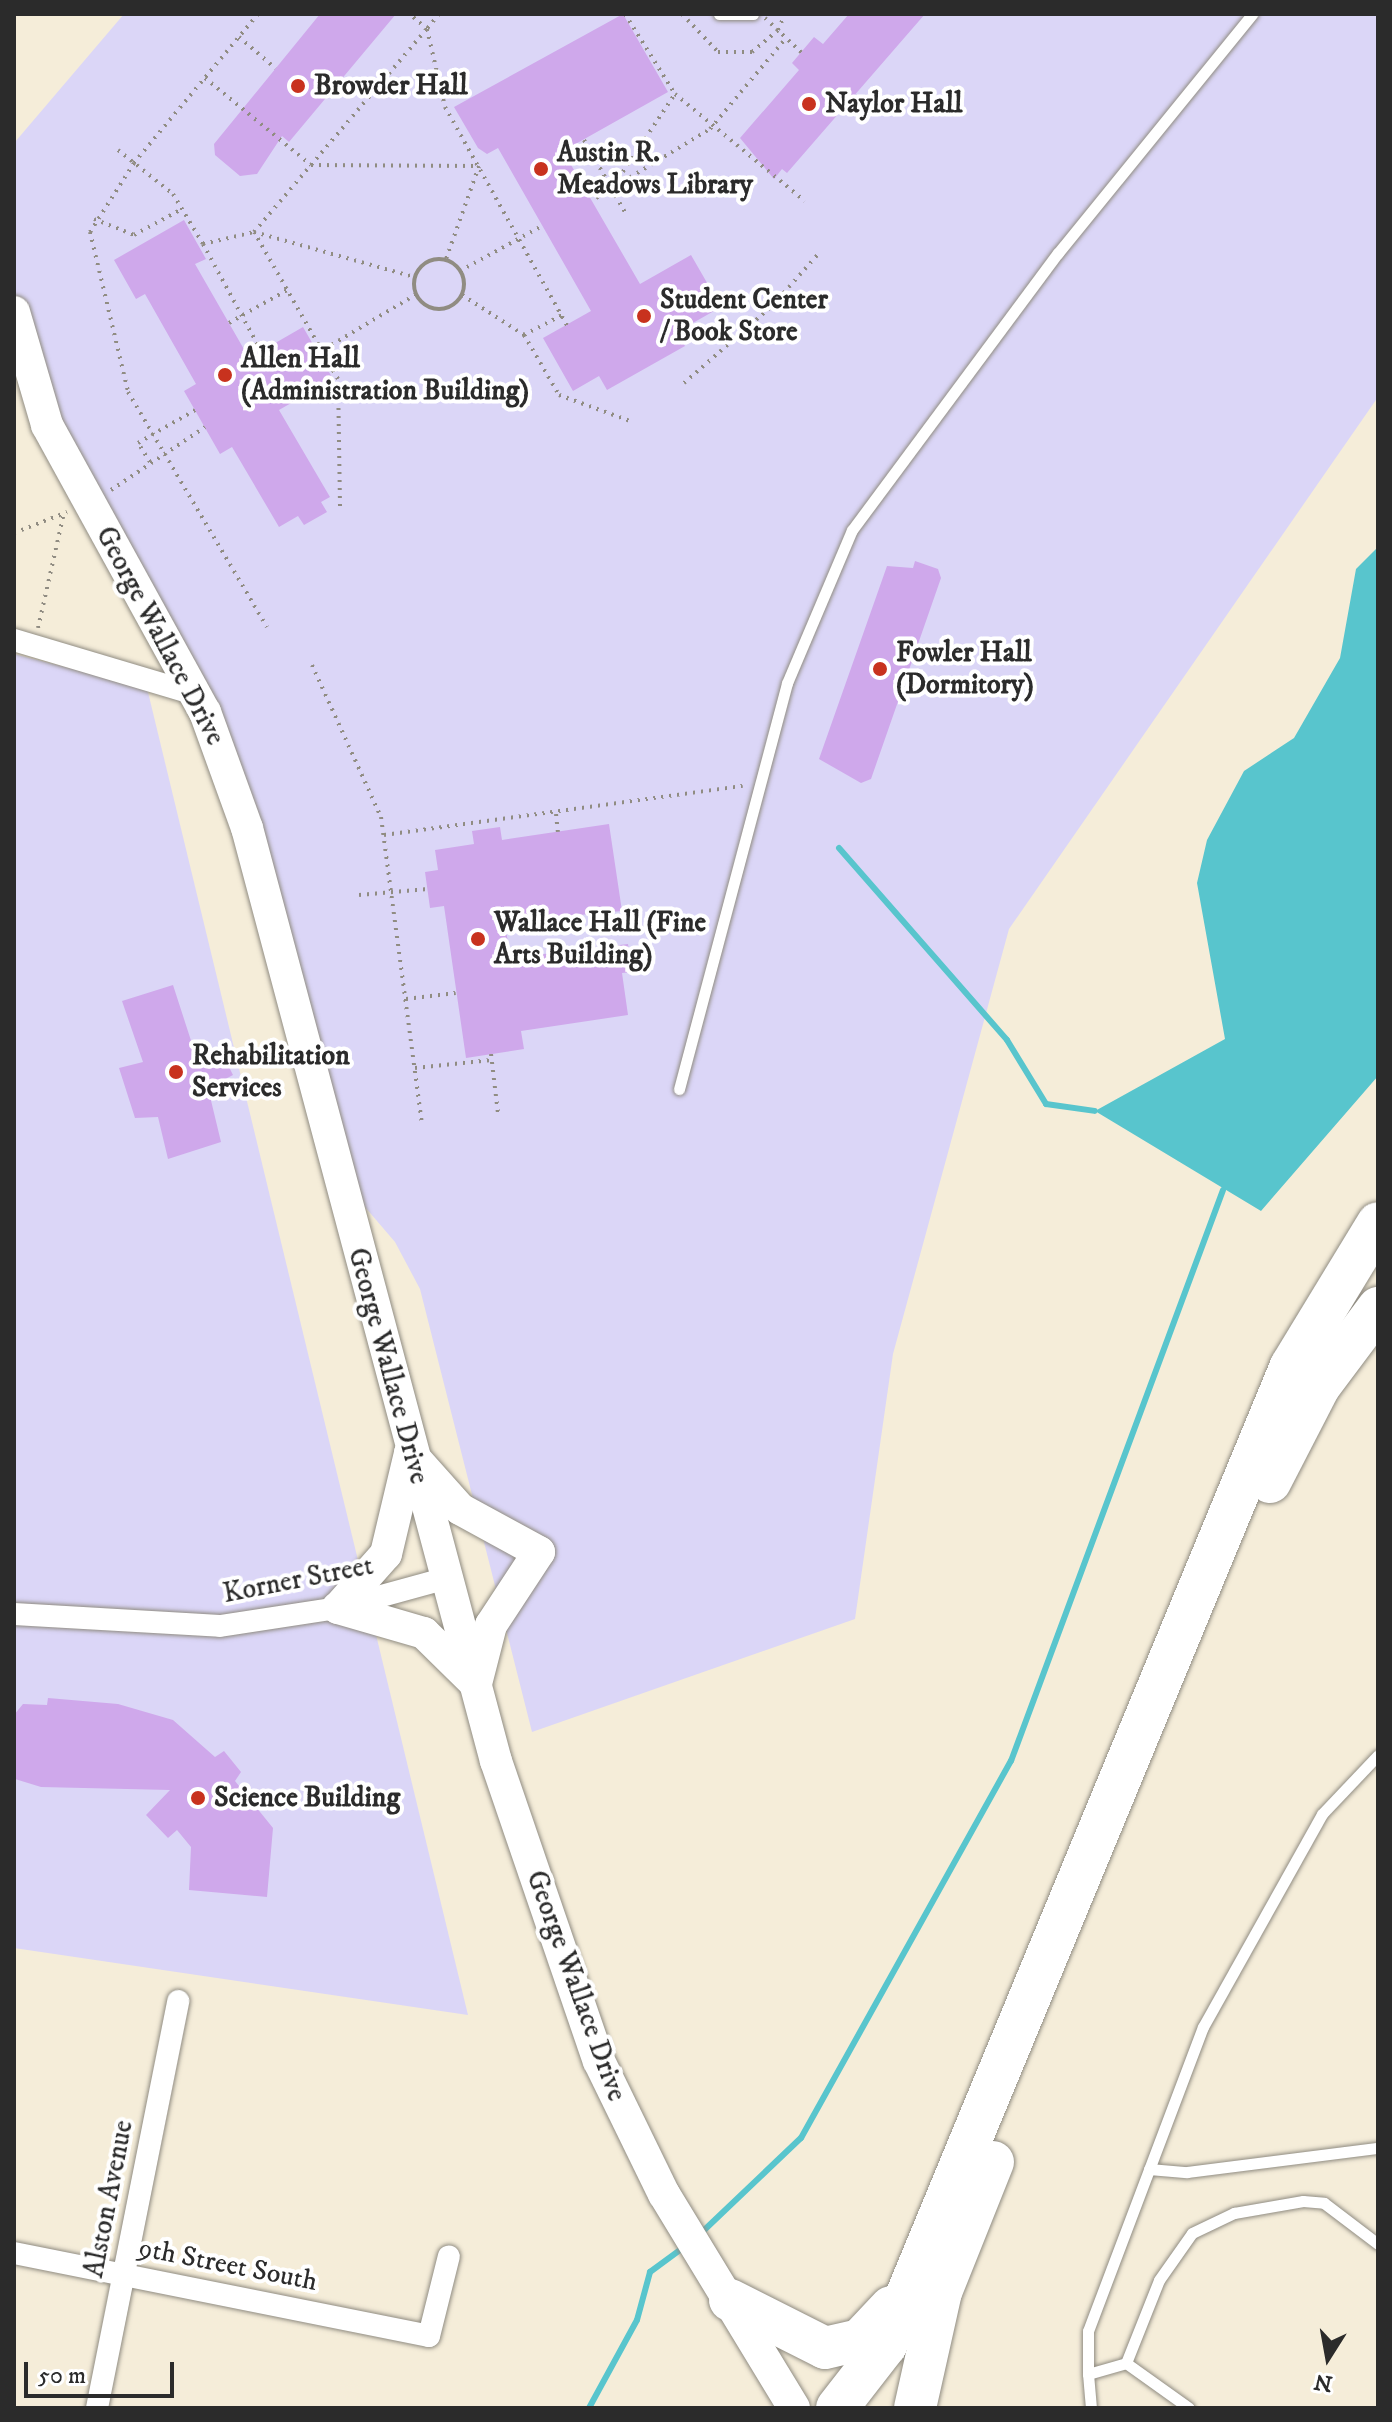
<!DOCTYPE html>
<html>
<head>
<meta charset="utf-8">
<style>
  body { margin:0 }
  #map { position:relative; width:1392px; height:2422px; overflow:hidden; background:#f5edd9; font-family:"IM FELL DW Pica",serif }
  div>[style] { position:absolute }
  .built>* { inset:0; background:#dbd6f7 }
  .water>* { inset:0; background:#58c5cd }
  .stream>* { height:6px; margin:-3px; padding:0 3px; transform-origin:3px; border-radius:3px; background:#58c5cd }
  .building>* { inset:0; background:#cfa8eb }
  .path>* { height:4px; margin-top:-2px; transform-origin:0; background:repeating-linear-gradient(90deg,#908c82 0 2px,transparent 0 8px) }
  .path>.ring { margin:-2px; padding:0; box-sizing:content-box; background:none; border:4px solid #908c82; border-radius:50% }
  .roads { filter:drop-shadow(0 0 2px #908c82) drop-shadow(0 0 2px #908c82) }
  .lane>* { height:11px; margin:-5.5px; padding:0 5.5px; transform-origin:5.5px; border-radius:5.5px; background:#fff }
  .street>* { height:22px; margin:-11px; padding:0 11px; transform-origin:11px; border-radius:11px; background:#fff }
  .secondary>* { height:32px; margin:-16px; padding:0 16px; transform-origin:16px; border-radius:16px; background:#fff }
  .highway>* { height:42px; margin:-21px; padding:0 21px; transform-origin:21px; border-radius:21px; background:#fff }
  .dots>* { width:22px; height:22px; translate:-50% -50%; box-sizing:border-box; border:4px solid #fff; border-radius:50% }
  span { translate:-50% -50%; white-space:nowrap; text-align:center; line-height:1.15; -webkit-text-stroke:8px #fff; paint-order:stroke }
  .poi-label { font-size:28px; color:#2b2b2b; font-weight:700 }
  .left { translate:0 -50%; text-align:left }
  .street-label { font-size:28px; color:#2b2b2b }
  .frame { position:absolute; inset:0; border:16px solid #2b2b2b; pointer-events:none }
  .north { position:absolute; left:1288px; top:2318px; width:80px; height:80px; -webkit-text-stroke:6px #fff; paint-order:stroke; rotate:191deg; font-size:22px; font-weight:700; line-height:32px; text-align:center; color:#2b2b2b }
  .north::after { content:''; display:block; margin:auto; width:28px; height:36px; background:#2b2b2b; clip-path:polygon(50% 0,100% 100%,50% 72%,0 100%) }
  .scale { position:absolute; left:24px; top:2362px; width:150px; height:36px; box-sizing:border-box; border:4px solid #2b2b2b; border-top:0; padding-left:10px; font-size:24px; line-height:28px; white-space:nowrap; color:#2b2b2b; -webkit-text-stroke:6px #fff; paint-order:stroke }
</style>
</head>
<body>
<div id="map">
  <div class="built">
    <div style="clip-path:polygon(124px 14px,1378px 14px,1378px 397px,1009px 929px,893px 1354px,855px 1619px,532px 1732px,420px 1289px,395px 1242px,335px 1172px,247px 828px,89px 502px,14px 312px,15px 142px)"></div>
    <div style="clip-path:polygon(14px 654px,147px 688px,468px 2015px,14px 1948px)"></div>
  </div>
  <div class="water">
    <div style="clip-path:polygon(1378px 547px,1378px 1076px,1261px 1211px,1095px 1111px,1225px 1039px,1197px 883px,1207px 840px,1244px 771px,1294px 738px,1340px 658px,1356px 569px)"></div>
  </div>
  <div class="stream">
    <div style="left:839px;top:848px;width:255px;rotate:48.8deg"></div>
    <div style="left:1007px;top:1040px;width:75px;rotate:58.6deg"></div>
    <div style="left:1046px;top:1104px;width:49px;rotate:8.1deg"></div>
    <div style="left:699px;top:2235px;width:141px;rotate:-43.6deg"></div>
    <div style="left:801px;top:2138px;width:432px;rotate:-60.9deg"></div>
    <div style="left:1011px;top:1761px;width:609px;rotate:-69.63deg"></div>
    <div style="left:589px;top:2408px;width:100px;rotate:-61.4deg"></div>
    <div style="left:637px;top:2320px;width:50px;rotate:-74.8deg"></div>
    <div style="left:650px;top:2272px;width:42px;rotate:-36.3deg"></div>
  </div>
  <div class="building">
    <div style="clip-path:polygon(320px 14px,396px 14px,289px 142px,282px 136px,257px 174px,240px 176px,215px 155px,214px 144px)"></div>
    <div style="clip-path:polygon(623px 14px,668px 92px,563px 151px,640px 284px,691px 255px,721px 307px,677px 332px,685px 346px,607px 390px,599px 376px,573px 391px,543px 338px,591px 311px,498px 148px,487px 154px,478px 148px,454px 107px)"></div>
    <div style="clip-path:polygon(849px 14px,925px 14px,787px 173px,782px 169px,774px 179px,740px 138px,799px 70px,792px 63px,814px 37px,823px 44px)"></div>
    <div style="clip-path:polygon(184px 220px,206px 259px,195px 264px,249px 358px,303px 327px,333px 379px,279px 410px,330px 497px,321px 502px,327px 512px,304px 525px,298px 516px,279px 527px,232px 447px,220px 454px,184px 391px,196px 384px,145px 294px,136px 299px,114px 260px)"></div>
    <div style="clip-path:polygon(915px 561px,938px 569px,941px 578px,871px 779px,861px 783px,819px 759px,887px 566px,913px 568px)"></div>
    <div style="clip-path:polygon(609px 824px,622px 911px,505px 922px,510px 958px,628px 944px,632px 972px,622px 973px,628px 1015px,521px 1031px,524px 1049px,466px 1058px,444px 906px,430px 908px,425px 872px,438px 870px,435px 850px,474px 844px,472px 831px,500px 827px,502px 840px)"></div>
    <div style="clip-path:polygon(173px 985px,196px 1056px,222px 1053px,233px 1075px,208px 1088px,221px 1142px,168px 1159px,158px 1117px,135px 1118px,119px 1068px,143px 1062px,122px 1001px)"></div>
    <div style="clip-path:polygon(48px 1698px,118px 1704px,173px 1720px,215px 1757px,224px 1751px,241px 1772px,235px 1781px,273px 1828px,267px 1897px,189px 1890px,191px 1847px,177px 1830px,168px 1838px,146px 1815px,170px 1790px,41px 1787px,15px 1779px,14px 1715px,23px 1704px,47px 1705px)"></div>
  </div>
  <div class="path">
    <div style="left:258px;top:14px;width:194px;rotate:129.8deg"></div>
    <div style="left:134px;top:163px;width:82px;rotate:122.5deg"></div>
    <div style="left:90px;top:232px;width:164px;rotate:76.6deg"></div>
    <div style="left:128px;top:392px;width:273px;rotate:59.4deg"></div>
    <div style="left:439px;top:14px;width:19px;rotate:129deg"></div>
    <div style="left:427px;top:29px;width:80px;rotate:77deg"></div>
    <div style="left:445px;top:107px;width:250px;rotate:60.8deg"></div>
    <div style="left:625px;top:14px;width:94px;rotate:58deg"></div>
    <div style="left:675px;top:94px;width:168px;rotate:39.5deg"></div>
    <div style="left:682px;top:14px;width:52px;rotate:46.5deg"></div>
    <div style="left:718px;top:52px;width:34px"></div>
    <div style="left:752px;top:52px;width:34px;rotate:-40deg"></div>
    <div style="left:778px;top:30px;width:17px;rotate:-66deg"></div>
    <div style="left:765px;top:18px;width:50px;rotate:43.4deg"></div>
    <div style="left:239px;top:37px;width:48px;rotate:40.7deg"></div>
    <div style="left:205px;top:78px;width:137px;rotate:39.4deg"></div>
    <div style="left:311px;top:165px;width:168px;rotate:0.3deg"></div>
    <div style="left:479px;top:166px;width:99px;rotate:109.5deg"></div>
    <div style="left:584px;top:140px;width:85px;rotate:60.4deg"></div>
    <div style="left:118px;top:150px;width:70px;rotate:38.7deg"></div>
    <div style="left:173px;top:194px;width:58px;rotate:59deg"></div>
    <div style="left:203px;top:244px;width:52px;rotate:-13.2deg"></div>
    <div style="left:254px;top:232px;width:267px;rotate:-49.6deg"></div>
    <div style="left:427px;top:29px;width:23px;rotate:-139deg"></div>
    <div style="left:614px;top:185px;width:110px;rotate:-56.2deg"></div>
    <div style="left:596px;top:198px;width:133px;rotate:-31.2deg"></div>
    <div style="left:710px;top:129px;width:119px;rotate:-50.1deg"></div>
    <div style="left:94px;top:219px;width:43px;rotate:21.8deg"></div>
    <div style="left:134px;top:235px;width:55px;rotate:-28.4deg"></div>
    <div style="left:203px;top:244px;width:122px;rotate:61.5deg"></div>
    <div class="ring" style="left:414px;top:259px;width:46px;height:46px"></div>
    <div style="left:460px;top:271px;width:94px;rotate:-28.8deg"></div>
    <div style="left:462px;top:295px;width:74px;rotate:32.8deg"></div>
    <div style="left:524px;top:335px;width:69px;rotate:59.7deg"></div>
    <div style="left:559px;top:395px;width:76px;rotate:20.1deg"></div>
    <div style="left:229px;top:323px;width:67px;rotate:-29.6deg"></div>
    <div style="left:524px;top:335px;width:43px;rotate:-27.8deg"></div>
    <div style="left:318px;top:353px;width:113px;rotate:-30.9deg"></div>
    <div style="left:684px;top:383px;width:118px;rotate:-41.2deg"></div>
    <div style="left:773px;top:305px;width:71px;rotate:-48.4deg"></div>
    <div style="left:150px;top:462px;width:22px;rotate:-122deg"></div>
    <div style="left:138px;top:443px;width:66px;rotate:-30.1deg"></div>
    <div style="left:111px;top:490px;width:113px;rotate:-33.8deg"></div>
    <div style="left:340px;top:506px;width:127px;rotate:-90.9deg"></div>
    <div style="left:338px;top:379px;width:169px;rotate:-119.7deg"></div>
    <div style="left:254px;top:232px;width:166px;rotate:15.7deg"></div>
    <div style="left:14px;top:533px;width:57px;rotate:-21.6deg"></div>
    <div style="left:38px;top:628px;width:118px;rotate:-77.3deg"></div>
    <div style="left:312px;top:665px;width:167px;rotate:65.6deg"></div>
    <div style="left:381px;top:817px;width:310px;rotate:82.4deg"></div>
    <div style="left:556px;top:814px;width:18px;rotate:84deg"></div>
    <div style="left:384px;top:835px;width:362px;rotate:-7.8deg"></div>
    <div style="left:359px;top:895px;width:69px;rotate:-5deg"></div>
    <div style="left:599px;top:933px;width:109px;rotate:-3.7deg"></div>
    <div style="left:406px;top:999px;width:50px;rotate:-6.8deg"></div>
    <div style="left:491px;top:1054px;width:60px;rotate:83.3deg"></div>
    <div style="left:415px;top:1068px;width:77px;rotate:-5.9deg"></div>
  </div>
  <div class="roads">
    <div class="lane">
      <div style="left:719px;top:14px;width:34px"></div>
      <div style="left:679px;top:1089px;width:420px;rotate:-75.1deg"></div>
      <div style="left:787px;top:683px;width:166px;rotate:-67deg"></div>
      <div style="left:852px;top:530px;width:345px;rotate:-53.4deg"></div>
      <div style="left:1058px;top:253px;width:308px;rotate:-50.9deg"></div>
      <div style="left:1149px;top:2169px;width:38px;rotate:5deg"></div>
      <div style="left:1187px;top:2172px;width:193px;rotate:-7.2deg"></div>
      <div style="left:1126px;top:2363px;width:77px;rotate:35.5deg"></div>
      <div style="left:1088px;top:2374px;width:43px;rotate:-90deg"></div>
      <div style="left:1088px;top:2331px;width:325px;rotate:-69.3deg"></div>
      <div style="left:1203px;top:2027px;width:244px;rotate:-60.8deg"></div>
      <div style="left:1322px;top:1814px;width:81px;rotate:-46.5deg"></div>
      <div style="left:1091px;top:2408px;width:34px;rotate:-95deg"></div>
      <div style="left:1088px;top:2374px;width:40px;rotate:-16deg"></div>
      <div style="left:1126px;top:2363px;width:89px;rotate:-68.3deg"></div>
      <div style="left:1159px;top:2280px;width:57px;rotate:-54.9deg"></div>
      <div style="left:1192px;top:2233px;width:47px;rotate:-25.5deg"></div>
      <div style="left:1234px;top:2213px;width:70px;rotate:-9.9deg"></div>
      <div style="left:1303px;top:2201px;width:21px;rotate:5deg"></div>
      <div style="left:1324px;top:2203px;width:68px;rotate:37.2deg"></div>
    </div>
    <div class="street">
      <div style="left:14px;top:640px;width:189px;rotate:16.6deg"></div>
      <div style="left:14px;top:1614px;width:206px;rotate:3.3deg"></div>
      <div style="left:220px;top:1626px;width:119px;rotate:-8.7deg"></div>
      <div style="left:338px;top:1608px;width:113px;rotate:-15.4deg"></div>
      <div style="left:14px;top:2253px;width:423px;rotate:11.3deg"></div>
      <div style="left:429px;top:2336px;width:82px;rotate:-76deg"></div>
      <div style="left:97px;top:2408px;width:415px;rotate:-78.7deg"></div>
    </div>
    <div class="secondary">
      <div style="left:14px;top:312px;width:118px;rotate:73.7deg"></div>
      <div style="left:47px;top:425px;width:328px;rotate:61.2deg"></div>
      <div style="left:205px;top:712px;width:123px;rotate:70.1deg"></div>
      <div style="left:247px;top:828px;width:966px;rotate:75.06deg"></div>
      <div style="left:496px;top:1761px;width:317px;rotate:71.1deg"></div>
      <div style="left:599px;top:2061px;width:148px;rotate:64deg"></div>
      <div style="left:664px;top:2194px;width:250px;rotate:58.7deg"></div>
      <div style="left:410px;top:1453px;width:75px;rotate:48.2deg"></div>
      <div style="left:460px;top:1509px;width:90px;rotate:28.6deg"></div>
      <div style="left:539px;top:1552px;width:87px;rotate:123.3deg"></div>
      <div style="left:491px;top:1625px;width:61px;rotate:104.3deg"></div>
      <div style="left:476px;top:1684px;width:73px;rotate:-135.6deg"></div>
      <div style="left:424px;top:1633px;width:90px;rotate:-163.8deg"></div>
      <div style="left:338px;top:1608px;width:72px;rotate:-48.4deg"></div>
      <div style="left:386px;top:1554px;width:104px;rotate:-76.6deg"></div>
    </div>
    <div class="highway">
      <div style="left:1270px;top:1482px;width:107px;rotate:-62.7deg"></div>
      <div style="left:1319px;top:1387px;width:99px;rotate:-53.2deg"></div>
      <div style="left:730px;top:2300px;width:106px;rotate:26.8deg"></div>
      <div style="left:825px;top:2348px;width:36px;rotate:-13deg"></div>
      <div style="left:860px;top:2340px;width:45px;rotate:-46.8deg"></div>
      <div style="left:837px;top:2408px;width:80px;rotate:-52.1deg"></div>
      <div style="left:886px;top:2345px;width:1059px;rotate:-67.53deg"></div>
      <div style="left:1291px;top:1366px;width:167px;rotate:-58.7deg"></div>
      <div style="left:915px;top:2408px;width:119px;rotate:-77.4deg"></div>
      <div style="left:941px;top:2292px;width:140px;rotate:-68.2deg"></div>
    </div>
  </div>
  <div class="dots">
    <div style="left:298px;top:86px;background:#c8321e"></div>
    <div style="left:809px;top:104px;background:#c8321e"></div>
    <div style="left:541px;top:169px;background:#c8321e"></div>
    <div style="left:644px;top:316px;background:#c8321e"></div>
    <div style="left:225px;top:375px;background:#c8321e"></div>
    <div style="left:880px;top:669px;background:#c8321e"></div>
    <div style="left:478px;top:939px;background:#c8321e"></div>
    <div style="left:176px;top:1072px;background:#c8321e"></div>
    <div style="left:198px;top:1798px;background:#c8321e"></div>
  </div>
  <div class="poi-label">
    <span class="left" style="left:314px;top:86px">Browder Hall</span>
    <span class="left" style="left:825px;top:104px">Naylor Hall</span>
    <span class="left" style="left:557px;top:169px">Austin R.<br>Meadows Library</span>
    <span class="left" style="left:660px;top:316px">Student Center<br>/ Book Store</span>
    <span class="left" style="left:241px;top:375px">Allen Hall<br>(Administration Building)</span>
    <span class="left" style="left:896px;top:669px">Fowler Hall<br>(Dormitory)</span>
    <span class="left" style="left:494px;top:939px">Wallace Hall (Fine<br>Arts Building)</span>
    <span class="left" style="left:192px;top:1072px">Rehabilitation<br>Services</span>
    <span class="left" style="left:214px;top:1798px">Science Building</span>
  </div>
  <div class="street-label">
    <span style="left:160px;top:636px;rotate:62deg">George Wallace Drive</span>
    <span style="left:388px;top:1366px;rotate:75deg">George Wallace Drive</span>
    <span style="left:298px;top:1580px;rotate:-11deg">Korner Street</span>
    <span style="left:576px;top:1986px;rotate:70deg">George Wallace Drive</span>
    <span style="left:109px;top:2199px;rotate:-79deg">Alston Avenue</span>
    <span style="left:228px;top:2265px;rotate:11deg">9th Street South</span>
  </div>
  <div class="frame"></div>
  <div class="north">N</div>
  <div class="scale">50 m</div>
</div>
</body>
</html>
